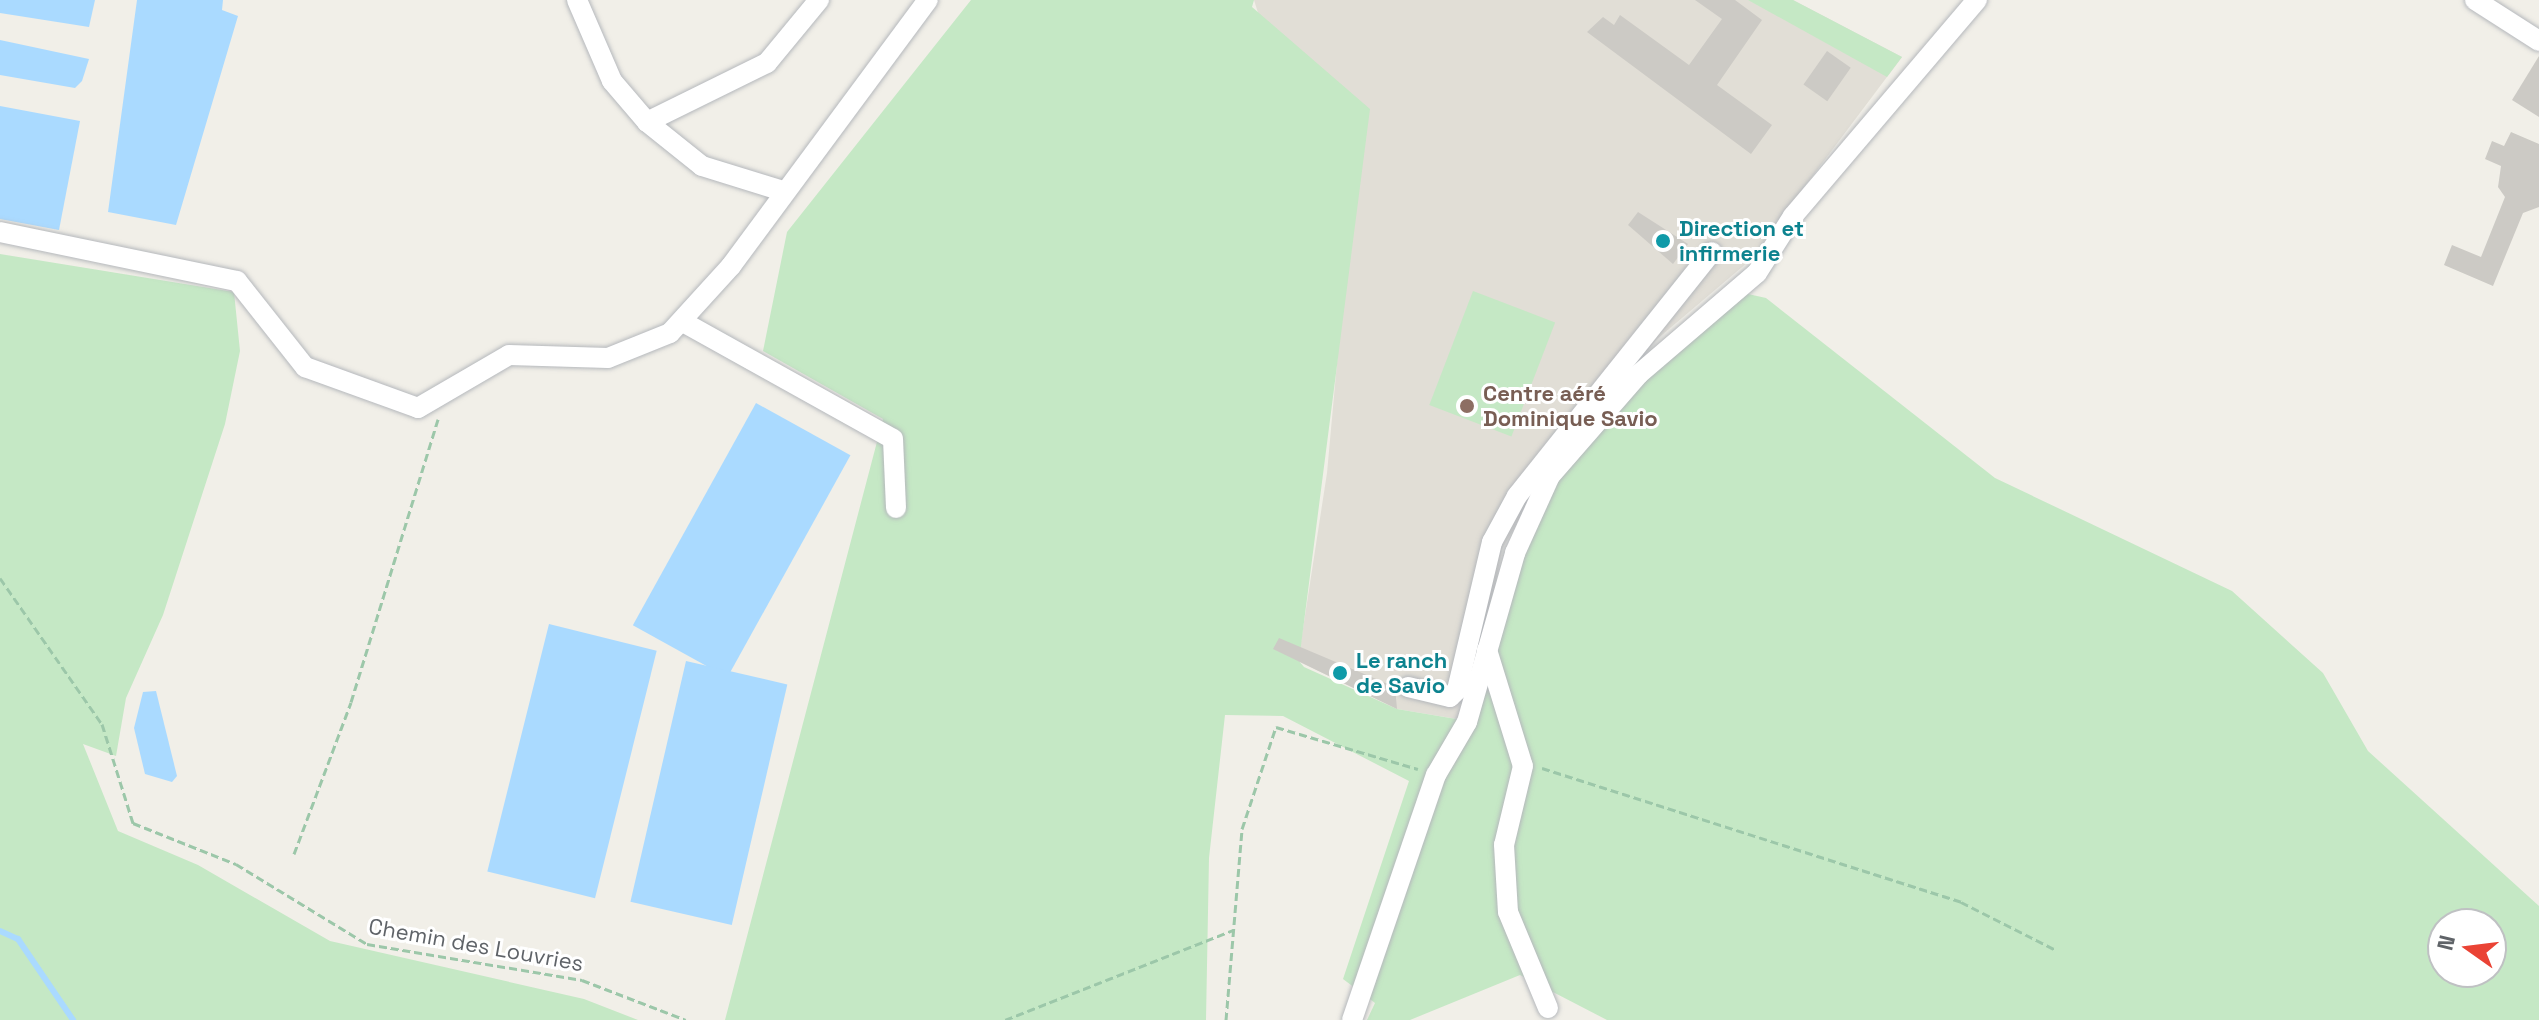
<!DOCTYPE html>
<html>
<head>
<meta charset="utf-8">
<style>
  body { margin:0 }
  #map { position:relative; width:2539px; height:1020px; overflow:hidden; background:#f1efe8; font-family:"Space Grotesk",sans-serif }
  div>[style] { position:absolute }
  .education>* { inset:0; background:#e1ded6 }
  .green>* { inset:0; background:#c5e8c5; transform-origin:0 0 }
  .water>* { inset:0; background:#aadaff; transform-origin:0 0 }
  .stream>* { height:6px; margin:-3px; padding:0 3px; transform-origin:3px; border-radius:3px; background:#aadaff }
  .building>* { inset:0; background:#cccac5; transform-origin:0 0 }
  .path>* { height:3px; margin-top:-1.5px; transform-origin:0; background:repeating-linear-gradient(90deg,#9cc7a9 0 8px,transparent 0 12px) }
  .roads { filter:drop-shadow(0 0 2px #b5b8bc) drop-shadow(0 0 2px #b5b8bc) }
  .minor>* { height:20px; margin:-10px; padding:0 10px; transform-origin:10px; border-radius:10px; background:#fff }
  .dots>* { width:22px; height:22px; translate:-50% -50%; box-sizing:border-box; border:4px solid #fff; border-radius:50% }
  span { translate:-50% -50%; white-space:nowrap; text-align:center; line-height:1.15; -webkit-text-stroke:6px #fff; paint-order:stroke }
  .culture-label { font-size:22px; color:#0d838f; font-weight:700 }
  .left { translate:0 -50%; text-align:left }
  .education-label { font-size:22px; color:#785e54; font-weight:700 }
  .street-label { font-size:22px; color:#5f6368 }
  .north { position:absolute; left:2427px; top:908px; width:80px; height:80px; box-sizing:border-box; background:#fff; border:2px solid #bfc1c3; border-radius:50%; rotate:284deg; font-size:22px; font-weight:700; line-height:32px; text-align:center; color:#5f6368 }
  .north::after { content:''; display:block; margin:auto; width:28px; height:36px; background:#ea4335; clip-path:polygon(50% 0,100% 100%,50% 72%,0 100%) }
</style>
</head>
<body>
<div id="map">
  <div class="education">
    <div style="clip-path:polygon(1254px 0,1793px 0,1902px 57px,1748px 262px,1656px 340px,1546px 473px,1502px 549px,1488px 627px,1457px 719px,1397px 709px,1298px 661px,1327px 473px,1344px 286px)"></div>
  </div>
  <div class="green">
    <div style="clip-path:polygon(evenodd,971px 0,1254px 0,1252px 7px,1370px 109px,1299px 661px,1304px 667px,1397px 709px,1474px 722px,1524px 555px,1557px 478px,1658px 366px,1748px 294px,1766px 298px,1995px 478px,2232px 591px,2323px 673px,2368px 751px,2539px 906px,2539px 1020px,1607px 1020px,1520px 975px,1410px 1020px,1367px 1020px,1375px 1003px,1343px 979px,1409px 781px,1283px 716px,1225px 715px,1209px 858px,1206px 1020px,725px 1020px,883px 419px,763px 351px,787px 232px,971px 0,2443px 924px,2491px 924px,2491px 972px,2443px 972px,2443px 924px)"></div>
    <div style="clip-path:polygon(1748px 0,1793px 0,1902px 57px,1887px 77px)"></div>
    <div style="clip-path:polygon(0 254px,234px 292px,240px 351px,225px 424px,163px 615px,126px 698px,116px 756px,83px 744px,118px 831px,198px 865px,330px 941px,584px 999px,638px 1020px,0 1020px)"></div>
    <div style="left:1473px;top:291px;width:88px;height:122px;rotate:21deg"></div>
  </div>
  <div class="water">
    <div style="clip-path:polygon(0 0,95px 0,89px 27px,0 13px)"></div>
    <div style="clip-path:polygon(137px 0,223px 0,222px 10px,238px 16px,176px 225px,108px 212px)"></div>
    <div style="clip-path:polygon(0 40px,89px 59px,82px 81px,75px 88px,0 75px)"></div>
    <div style="clip-path:polygon(0 106px,80px 121px,59px 230px,0 219px)"></div>
    <div style="left:756px;top:403px;width:108px;height:254px;rotate:29deg"></div>
    <div style="left:549px;top:624px;width:111px;height:255px;rotate:14deg"></div>
    <div style="left:686px;top:661px;width:104px;height:247px;rotate:13deg"></div>
    <div style="clip-path:polygon(156px 691px,177px 776px,172px 782px,145px 774px,134px 728px,143px 692px)"></div>
  </div>
  <div class="stream">
    <div style="left:0;top:931px;width:20px;rotate:24deg"></div>
    <div style="left:18px;top:939px;width:98px;rotate:55.8deg"></div>
  </div>
  <div class="building">
    <div style="clip-path:polygon(1695px 0,1735px 0,1762px 20px,1717px 85px,1772px 125px,1751px 154px,1587px 32px,1603px 17px,1614px 25px,1620px 15px,1689px 65px,1722px 19px)"></div>
    <div style="left:1827px;top:51px;width:29px;height:41px;rotate:35deg"></div>
    <div style="clip-path:polygon(2539px 56px,2539px 117px,2512px 100px)"></div>
    <div style="clip-path:polygon(2511px 132px,2539px 144px,2539px 207px,2523px 213px,2493px 286px,2444px 265px,2452px 245px,2481px 257px,2505px 197px,2498px 187px,2501px 166px,2485px 159px,2492px 141px,2504px 146px)"></div>
    <div style="clip-path:polygon(1638px 212px,1688px 244px,1673px 264px,1628px 225px)"></div>
    <div style="clip-path:polygon(1279px 638px,1395px 687px,1397px 709px,1273px 649px)"></div>
  </div>
  <div class="path">
    <div style="left:0;top:578px;width:178px;rotate:55.1deg"></div>
    <div style="left:102px;top:724px;width:104px;rotate:72.6deg"></div>
    <div style="left:133px;top:823px;width:111px;rotate:21.7deg"></div>
    <div style="left:236px;top:864px;width:153px;rotate:31.4deg"></div>
    <div style="left:367px;top:944px;width:218px;rotate:9.5deg"></div>
    <div style="left:582px;top:980px;width:111px;rotate:21deg"></div>
    <div style="left:1542px;top:768px;width:440px;rotate:17.7deg"></div>
    <div style="left:1961px;top:902px;width:106px;rotate:26.8deg"></div>
    <div style="left:294px;top:854px;width:162px;rotate:-69.4deg"></div>
    <div style="left:351px;top:702px;width:296px;rotate:-72.9deg"></div>
    <div style="left:1005px;top:1020px;width:245px;rotate:-21.5deg"></div>
    <div style="left:1226px;top:1020px;width:192px;rotate:-85.2deg"></div>
    <div style="left:1242px;top:829px;width:108px;rotate:-71.6deg"></div>
    <div style="left:1276px;top:727px;width:148px;rotate:16.5deg"></div>
  </div>
  <div class="roads">
    <div class="minor">
      <div style="left:577px;top:0;width:88px;rotate:66.6deg"></div>
      <div style="left:612px;top:81px;width:54px;rotate:49.5deg"></div>
      <div style="left:647px;top:122px;width:70px;rotate:38.7deg"></div>
      <div style="left:702px;top:166px;width:85px;rotate:17.2deg"></div>
      <div style="left:2475px;top:0;width:76px;rotate:32.6deg"></div>
      <div style="left:647px;top:122px;width:134px;rotate:-26.2deg"></div>
      <div style="left:767px;top:63px;width:82px;rotate:-50.5deg"></div>
      <div style="left:0;top:232px;width:242px;rotate:11.7deg"></div>
      <div style="left:237px;top:281px;width:110px;rotate:51.7deg"></div>
      <div style="left:305px;top:367px;width:120px;rotate:19.9deg"></div>
      <div style="left:418px;top:408px;width:105px;rotate:-30.2deg"></div>
      <div style="left:509px;top:355px;width:99px;rotate:1.7deg"></div>
      <div style="left:608px;top:358px;width:67px;rotate:-22deg"></div>
      <div style="left:670px;top:333px;width:91px;rotate:-47.7deg"></div>
      <div style="left:731px;top:266px;width:331px;rotate:-53.5deg"></div>
      <div style="left:683px;top:322px;width:240px;rotate:29.1deg"></div>
      <div style="left:893px;top:439px;width:69px;rotate:87.5deg"></div>
      <div style="left:1487px;top:650px;width:121px;rotate:72.8deg"></div>
      <div style="left:1523px;top:766px;width:81px;rotate:103.5deg"></div>
      <div style="left:1504px;top:845px;width:67px;rotate:86.6deg"></div>
      <div style="left:1508px;top:912px;width:104px;rotate:67.4deg"></div>
      <div style="left:1408px;top:687px;width:43px;rotate:13.4deg"></div>
      <div style="left:1450px;top:697px;width:10px;rotate:-45deg"></div>
      <div style="left:1457px;top:690px;width:152px;rotate:-76.7deg"></div>
      <div style="left:1492px;top:542px;width:52px;rotate:-61.5deg"></div>
      <div style="left:1517px;top:496px;width:312px;rotate:-51.4deg"></div>
      <div style="left:1352px;top:1020px;width:259px;rotate:-71.1deg"></div>
      <div style="left:1436px;top:775px;width:61px;rotate:-59.7deg"></div>
      <div style="left:1467px;top:722px;width:176px;rotate:-74.1deg"></div>
      <div style="left:1515px;top:553px;width:85px;rotate:-65.6deg"></div>
      <div style="left:1550px;top:476px;width:135px;rotate:-48.9deg"></div>
      <div style="left:1639px;top:374px;width:155px;rotate:-40.6deg"></div>
      <div style="left:1757px;top:273px;width:67px;rotate:-57.7deg"></div>
      <div style="left:1793px;top:216px;width:284px;rotate:-49.6deg"></div>
    </div>
  </div>
  <div class="dots">
    <div style="left:1663px;top:241px;background:#0f9aa8"></div>
    <div style="left:1467px;top:406px;background:#8d6e63"></div>
    <div style="left:1340px;top:673px;background:#0f9aa8"></div>
  </div>
  <div class="culture-label">
    <span class="left" style="left:1679px;top:241px">Direction et<br>infirmerie</span>
    <span class="left" style="left:1356px;top:673px">Le ranch<br>de Savio</span>
  </div>
  <div class="education-label">
    <span class="left" style="left:1483px;top:406px">Centre aéré<br>Dominique Savio</span>
  </div>
  <div class="street-label">
    <span style="left:476px;top:945px;rotate:10deg">Chemin des Louvries</span>
  </div>
  <div class="north">N</div>
</div>
</body>
</html>
